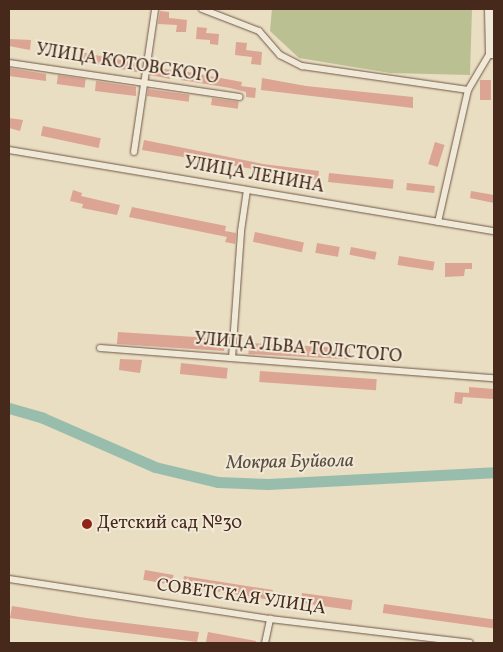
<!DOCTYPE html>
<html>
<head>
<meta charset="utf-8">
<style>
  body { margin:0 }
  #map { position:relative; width:503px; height:652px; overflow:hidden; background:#e9ddc2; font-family:Vollkorn,serif }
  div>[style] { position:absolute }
  .green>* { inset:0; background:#bac091 }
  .river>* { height:11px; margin:-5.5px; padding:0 5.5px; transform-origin:5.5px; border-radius:5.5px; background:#99bdad }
  .building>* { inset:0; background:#dca492; transform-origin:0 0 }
  .roads { filter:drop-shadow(0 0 1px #6f5645) drop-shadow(0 0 1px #6f5645) }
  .street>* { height:6px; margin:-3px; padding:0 3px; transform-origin:3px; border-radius:3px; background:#f1e9d7 }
  .secondary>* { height:9px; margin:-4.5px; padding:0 4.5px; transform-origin:4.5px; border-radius:4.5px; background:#f1e9d7 }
  .dots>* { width:14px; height:14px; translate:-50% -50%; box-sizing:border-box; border:2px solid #f1e9d7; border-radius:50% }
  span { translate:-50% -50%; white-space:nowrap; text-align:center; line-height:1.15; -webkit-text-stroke:4px #f1e9d7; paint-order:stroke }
  .street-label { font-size:18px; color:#46291b }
  .poi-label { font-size:18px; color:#46291b }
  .left { translate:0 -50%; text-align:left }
  .water-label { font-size:19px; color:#5b4e40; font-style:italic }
  .frame { position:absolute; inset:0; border:10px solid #46291b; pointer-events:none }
</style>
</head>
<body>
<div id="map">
  <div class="green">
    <div style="clip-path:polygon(272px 9px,472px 9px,470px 75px,390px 73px,299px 58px,270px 31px)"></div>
  </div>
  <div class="river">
    <div style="left:9px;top:408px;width:35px;rotate:16deg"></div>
    <div style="left:43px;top:418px;width:122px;rotate:23.6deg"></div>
    <div style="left:155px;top:467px;width:65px;rotate:13.4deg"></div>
    <div style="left:218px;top:482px;width:50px;rotate:2.3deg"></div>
    <div style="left:268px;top:484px;width:226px;rotate:-3deg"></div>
  </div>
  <div class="building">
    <div style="clip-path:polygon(160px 11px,169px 12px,169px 18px,187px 20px,186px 32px,176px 32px,177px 25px,158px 24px)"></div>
    <div style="clip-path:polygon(197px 27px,207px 28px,206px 33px,219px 34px,218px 45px,210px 44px,210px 40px,196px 39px)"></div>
    <div style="clip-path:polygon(9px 39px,31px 40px,30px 50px,9px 46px)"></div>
    <div style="clip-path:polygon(236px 42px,247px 43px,246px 50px,262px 52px,261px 65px,251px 64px,252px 57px,235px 55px)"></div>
    <div style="left:80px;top:52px;width:60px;height:9px;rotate:11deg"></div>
    <div style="clip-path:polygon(152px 67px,171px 70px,170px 79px,150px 75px)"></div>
    <div style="clip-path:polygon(9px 68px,46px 74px,46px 81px,9px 76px)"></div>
    <div style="clip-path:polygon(183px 71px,242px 82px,241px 86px,256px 88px,255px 98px,246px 97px,246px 92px,230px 88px,181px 80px)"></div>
    <div style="left:58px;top:75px;width:28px;height:9px;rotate:8deg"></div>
    <div style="clip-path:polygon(262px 78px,306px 86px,413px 97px,413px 108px,261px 90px)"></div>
    <div style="left:480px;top:80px;width:11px;height:20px"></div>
    <div style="clip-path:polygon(96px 81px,136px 87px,136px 96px,95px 91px)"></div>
    <div style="left:148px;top:89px;width:42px;height:7px;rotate:8deg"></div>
    <div style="left:212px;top:98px;width:27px;height:7px;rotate:8deg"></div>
    <div style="clip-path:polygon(9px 118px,23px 120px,20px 131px,9px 128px)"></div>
    <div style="left:43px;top:126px;width:59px;height:10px;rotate:12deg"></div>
    <div style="clip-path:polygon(144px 140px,263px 164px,319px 171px,318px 180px,142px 150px)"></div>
    <div style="left:435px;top:142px;width:10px;height:23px;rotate:17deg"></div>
    <div style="left:329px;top:173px;width:65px;height:9px;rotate:6deg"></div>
    <div style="left:407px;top:183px;width:28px;height:7px;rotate:6deg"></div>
    <div style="clip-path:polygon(73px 190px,82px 193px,81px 196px,120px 205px,117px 215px,82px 208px,83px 204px,70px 201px)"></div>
    <div style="clip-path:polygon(471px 191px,494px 195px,494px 203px,470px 198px)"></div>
    <div style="clip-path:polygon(132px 207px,226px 226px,225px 231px,236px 233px,235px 244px,225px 242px,227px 237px,129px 217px)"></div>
    <div style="left:255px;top:232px;width:50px;height:10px;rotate:12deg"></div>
    <div style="left:317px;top:243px;width:23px;height:10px;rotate:10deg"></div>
    <div style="left:351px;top:247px;width:26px;height:8px;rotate:11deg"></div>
    <div style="left:399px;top:256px;width:36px;height:9px;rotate:9deg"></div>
    <div style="clip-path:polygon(445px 263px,472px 263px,472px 269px,465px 269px,464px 276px,445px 277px)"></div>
    <div style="clip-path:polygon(118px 332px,211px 338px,225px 341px,224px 351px,117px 344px)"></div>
    <div style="left:249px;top:343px;width:101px;height:11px;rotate:3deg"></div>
    <div style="clip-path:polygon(120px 359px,142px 360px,140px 373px,119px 370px)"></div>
    <div style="left:181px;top:363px;width:47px;height:11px;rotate:6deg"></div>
    <div style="left:260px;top:371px;width:117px;height:11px;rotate:4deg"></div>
    <div style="clip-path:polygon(469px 387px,494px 389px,494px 399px,463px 397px,462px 404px,454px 403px,455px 392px,469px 393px)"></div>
    <div style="left:145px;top:570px;width:29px;height:10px;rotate:10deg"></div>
    <div style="left:184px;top:576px;width:90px;height:10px;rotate:9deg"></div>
    <div style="left:302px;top:593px;width:51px;height:10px;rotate:8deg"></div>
    <div style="left:384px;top:604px;width:111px;height:9px;rotate:8deg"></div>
    <div style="clip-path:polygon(12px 606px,86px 618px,199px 632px,197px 642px,24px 620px,10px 618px)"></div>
    <div style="clip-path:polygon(208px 632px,256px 641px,255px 643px,206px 642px)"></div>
  </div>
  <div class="roads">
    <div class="street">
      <div style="left:202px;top:9px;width:61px;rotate:21.1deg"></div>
      <div style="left:259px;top:31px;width:32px;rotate:49deg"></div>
      <div style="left:280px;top:55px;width:25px;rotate:27deg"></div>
      <div style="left:302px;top:66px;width:168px;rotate:8.2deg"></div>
      <div style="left:9px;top:63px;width:233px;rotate:8.4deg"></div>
      <div style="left:9px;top:150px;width:492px;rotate:9.5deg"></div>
      <div style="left:134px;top:152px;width:145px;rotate:-81.6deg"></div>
      <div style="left:438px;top:222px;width:135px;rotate:-77.2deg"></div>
      <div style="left:468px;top:90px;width:43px;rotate:-59.3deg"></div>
      <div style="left:100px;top:348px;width:395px;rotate:4.4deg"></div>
      <div style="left:232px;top:358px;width:127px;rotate:-85.9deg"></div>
      <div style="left:241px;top:231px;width:41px;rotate:-81.7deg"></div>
      <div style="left:9px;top:579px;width:264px;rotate:8.7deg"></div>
      <div style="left:270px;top:619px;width:201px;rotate:6.8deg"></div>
      <div style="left:265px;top:643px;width:25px;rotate:-78deg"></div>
    </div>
    <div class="secondary">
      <div style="left:489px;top:9px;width:44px;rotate:88.7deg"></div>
      <div style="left:490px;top:53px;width:4px"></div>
    </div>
  </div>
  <div class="dots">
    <div style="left:87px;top:524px;background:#8f2418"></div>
  </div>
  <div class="street-label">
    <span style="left:127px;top:65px;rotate:9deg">УЛИЦА КОТОВСКОГО</span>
    <span style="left:254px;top:176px;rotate:10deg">УЛИЦА ЛЕНИНА</span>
    <span style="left:298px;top:349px;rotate:5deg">УЛИЦА ЛЬВА ТОЛСТОГО</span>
    <span style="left:241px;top:598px;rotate:8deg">СОВЕТСКАЯ УЛИЦА</span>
  </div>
  <div class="poi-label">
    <span class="left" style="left:97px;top:524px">Детский сад №30</span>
  </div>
  <div class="water-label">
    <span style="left:290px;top:463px;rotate:-1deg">Мокрая Буйвола</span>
  </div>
  <div class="frame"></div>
</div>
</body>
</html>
